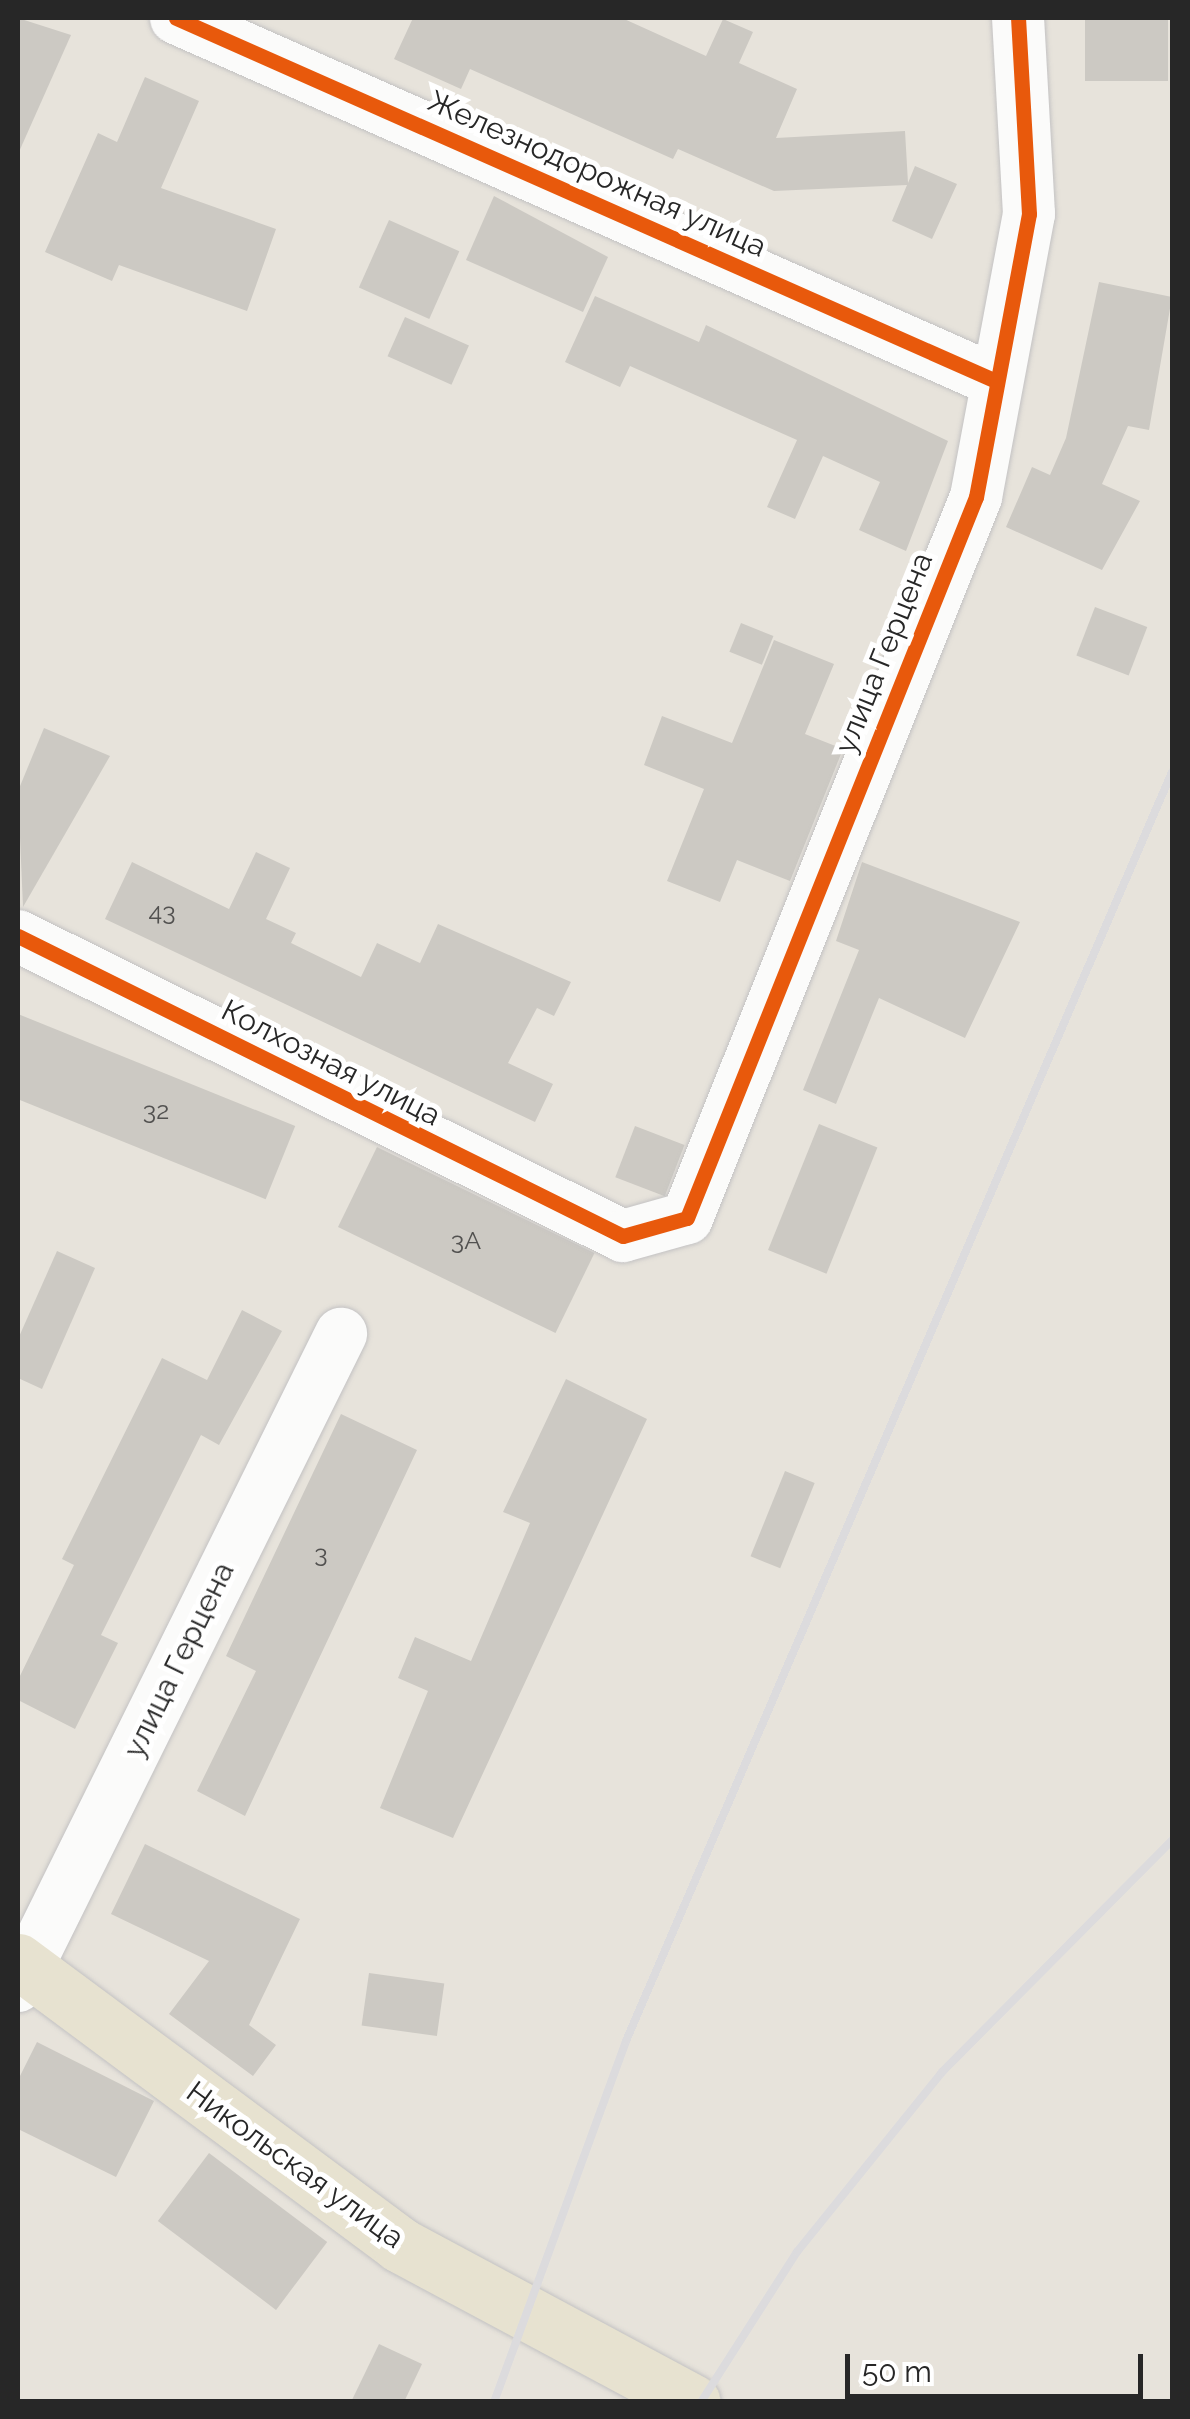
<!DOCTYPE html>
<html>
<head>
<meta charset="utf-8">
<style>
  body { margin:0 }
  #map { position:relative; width:1190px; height:2419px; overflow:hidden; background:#e7e3db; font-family:Raleway,sans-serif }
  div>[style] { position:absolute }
  .building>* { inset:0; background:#ccc9c3; transform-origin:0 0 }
  .roads { filter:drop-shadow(0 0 2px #c3c2c3) drop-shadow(0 0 2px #c3c2c3) }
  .minor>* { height:52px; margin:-26px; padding:0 26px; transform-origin:26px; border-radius:26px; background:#fbfbfa }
  .major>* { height:55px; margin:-27.5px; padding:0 27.5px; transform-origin:27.5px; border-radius:27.5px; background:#e7e2d0 }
  .rail>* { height:8px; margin:-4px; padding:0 4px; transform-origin:4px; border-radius:4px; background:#dcdbdd }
  .cycleway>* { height:15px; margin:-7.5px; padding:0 7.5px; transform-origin:7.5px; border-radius:7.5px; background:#e8590c }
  span { translate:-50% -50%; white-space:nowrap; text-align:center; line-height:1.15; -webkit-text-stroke:10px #fff; paint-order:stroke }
  .number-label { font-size:25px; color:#525150 }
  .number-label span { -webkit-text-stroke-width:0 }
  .street-label { font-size:30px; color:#272727 }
  .frame { position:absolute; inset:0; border:20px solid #272727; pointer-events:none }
  .scale { position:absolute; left:845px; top:2354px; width:298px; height:45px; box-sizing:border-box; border:5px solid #272727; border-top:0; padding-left:12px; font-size:30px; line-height:35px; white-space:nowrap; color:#272727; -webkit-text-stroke:8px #fff; paint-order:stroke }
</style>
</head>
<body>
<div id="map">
  <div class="building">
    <div style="clip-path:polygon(18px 18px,71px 35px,18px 154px)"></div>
    <div style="clip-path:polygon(413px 18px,622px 18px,706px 56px,723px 19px,753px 32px,739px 63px,797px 89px,776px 138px,905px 131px,908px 183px,915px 166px,957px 184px,932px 239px,892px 221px,907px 185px,774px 191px,678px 149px,673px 159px,470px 69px,461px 89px,394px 59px)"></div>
    <div style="left:1085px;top:18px;width:83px;height:63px"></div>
    <div style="clip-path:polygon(145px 77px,199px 101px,161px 188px,276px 229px,247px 311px,119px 265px,112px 281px,45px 252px,98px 133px,117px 142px)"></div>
    <div style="clip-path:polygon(494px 196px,608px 257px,583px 312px,466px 260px)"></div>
    <div style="left:389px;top:220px;width:77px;height:74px;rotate:24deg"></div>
    <div style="clip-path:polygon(1099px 282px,1172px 297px,1149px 430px,1128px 426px,1102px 484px,1140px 501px,1102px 570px,1006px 527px,1032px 467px,1050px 475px,1066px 438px)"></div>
    <div style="clip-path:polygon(595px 296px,699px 342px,706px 325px,948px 441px,906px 551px,859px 530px,880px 482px,823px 456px,795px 519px,767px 507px,797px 440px,630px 366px,620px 387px,565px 362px)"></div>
    <div style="left:405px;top:317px;width:70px;height:43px;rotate:24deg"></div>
    <div style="left:1095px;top:607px;width:56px;height:52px;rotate:21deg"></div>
    <div style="left:741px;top:623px;width:35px;height:31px;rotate:22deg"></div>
    <div style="clip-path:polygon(774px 640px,834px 664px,805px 734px,843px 749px,790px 881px,737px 860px,720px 902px,667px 881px,704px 789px,644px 765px,662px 716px,732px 743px)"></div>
    <div style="clip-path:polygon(44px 728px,110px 756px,23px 907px,18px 791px)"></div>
    <div style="clip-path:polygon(256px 852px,290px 868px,266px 919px,296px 933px,291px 943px,361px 977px,377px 943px,420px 963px,438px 924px,571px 982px,554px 1016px,537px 1008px,508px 1063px,553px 1084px,535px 1122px,105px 919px,132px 862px,229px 909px)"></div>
    <div style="clip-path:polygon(862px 862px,1020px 922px,965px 1038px,879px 998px,836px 1104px,803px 1090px,859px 950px,836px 941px)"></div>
    <div style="left:18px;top:1014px;width:299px;height:79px;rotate:22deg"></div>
    <div style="left:819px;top:1124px;width:63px;height:136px;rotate:22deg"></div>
    <div style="left:635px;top:1126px;width:53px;height:55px;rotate:21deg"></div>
    <div style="left:377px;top:1147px;width:242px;height:89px;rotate:26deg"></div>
    <div style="clip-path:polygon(57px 1251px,95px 1268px,42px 1389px,18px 1378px,18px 1339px)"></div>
    <div style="clip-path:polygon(242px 1310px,282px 1331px,219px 1445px,201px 1435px,101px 1635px,118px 1643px,75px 1729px,18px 1700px,18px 1680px,74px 1565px,62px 1559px,162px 1358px,207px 1380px)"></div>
    <div style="clip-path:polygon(566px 1379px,647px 1419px,453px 1838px,380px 1808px,428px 1691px,398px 1678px,415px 1637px,471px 1661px,530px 1523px,503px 1512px)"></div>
    <div style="clip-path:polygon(341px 1414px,417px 1450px,245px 1816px,197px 1791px,256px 1671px,226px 1656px)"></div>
    <div style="left:785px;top:1471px;width:32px;height:92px;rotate:22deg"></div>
    <div style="clip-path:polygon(145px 1844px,300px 1919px,249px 2025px,276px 2045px,253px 2076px,169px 2014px,209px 1961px,111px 1914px)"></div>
    <div style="left:369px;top:1973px;width:76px;height:53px;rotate:8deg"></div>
    <div style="clip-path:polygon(37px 2042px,154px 2101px,116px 2177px,18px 2129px,18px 2080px)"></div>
    <div style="left:209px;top:2153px;width:148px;height:85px;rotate:37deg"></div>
    <div style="clip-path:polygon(379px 2344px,422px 2364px,404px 2402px,351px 2402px)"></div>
  </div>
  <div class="roads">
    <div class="minor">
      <div style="left:176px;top:18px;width:897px;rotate:23.88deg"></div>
      <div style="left:18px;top:936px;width:675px;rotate:26.38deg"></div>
      <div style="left:623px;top:1236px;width:66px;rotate:-15.7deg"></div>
      <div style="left:687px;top:1218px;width:777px;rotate:-68.16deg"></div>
      <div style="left:976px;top:497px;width:288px;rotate:-79.4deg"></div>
      <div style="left:1029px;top:214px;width:196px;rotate:-93.2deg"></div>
      <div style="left:18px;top:1986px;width:728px;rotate:-63.65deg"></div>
    </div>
    <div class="major">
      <div style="left:18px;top:1961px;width:476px;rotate:36.6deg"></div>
      <div style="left:400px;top:2245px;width:332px;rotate:28.2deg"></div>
    </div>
  </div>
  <div class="rail">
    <div style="left:494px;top:2402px;width:384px;rotate:-69.9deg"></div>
    <div style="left:626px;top:2041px;width:1381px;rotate:-66.72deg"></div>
    <div style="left:701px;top:2402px;width:178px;rotate:-57.4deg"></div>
    <div style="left:797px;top:2252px;width:231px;rotate:-51.1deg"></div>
    <div style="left:942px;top:2072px;width:327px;rotate:-45.2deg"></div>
  </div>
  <div class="cycleway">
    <div style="left:176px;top:18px;width:897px;rotate:23.88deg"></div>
    <div style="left:18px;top:936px;width:675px;rotate:26.38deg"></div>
    <div style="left:623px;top:1236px;width:66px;rotate:-15.7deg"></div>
    <div style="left:687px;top:1218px;width:777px;rotate:-68.16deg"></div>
    <div style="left:976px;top:497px;width:288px;rotate:-79.4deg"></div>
    <div style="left:1029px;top:214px;width:196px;rotate:-93.2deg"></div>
  </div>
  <div class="number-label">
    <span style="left:162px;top:911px">43</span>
    <span style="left:156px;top:1110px">32</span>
    <span style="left:466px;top:1240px">3А</span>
    <span style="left:321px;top:1553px">3</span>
  </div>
  <div class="street-label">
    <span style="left:597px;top:174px;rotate:24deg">Железнодорожная улица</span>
    <span style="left:884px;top:653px;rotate:-68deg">улица Герцена</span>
    <span style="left:331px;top:1063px;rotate:27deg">Колхозная улица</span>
    <span style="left:179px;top:1660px;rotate:-64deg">улица Герцена</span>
    <span style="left:295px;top:2165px;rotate:36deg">Никольская улица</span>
  </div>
  <div class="frame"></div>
  <div class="scale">50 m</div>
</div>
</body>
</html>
